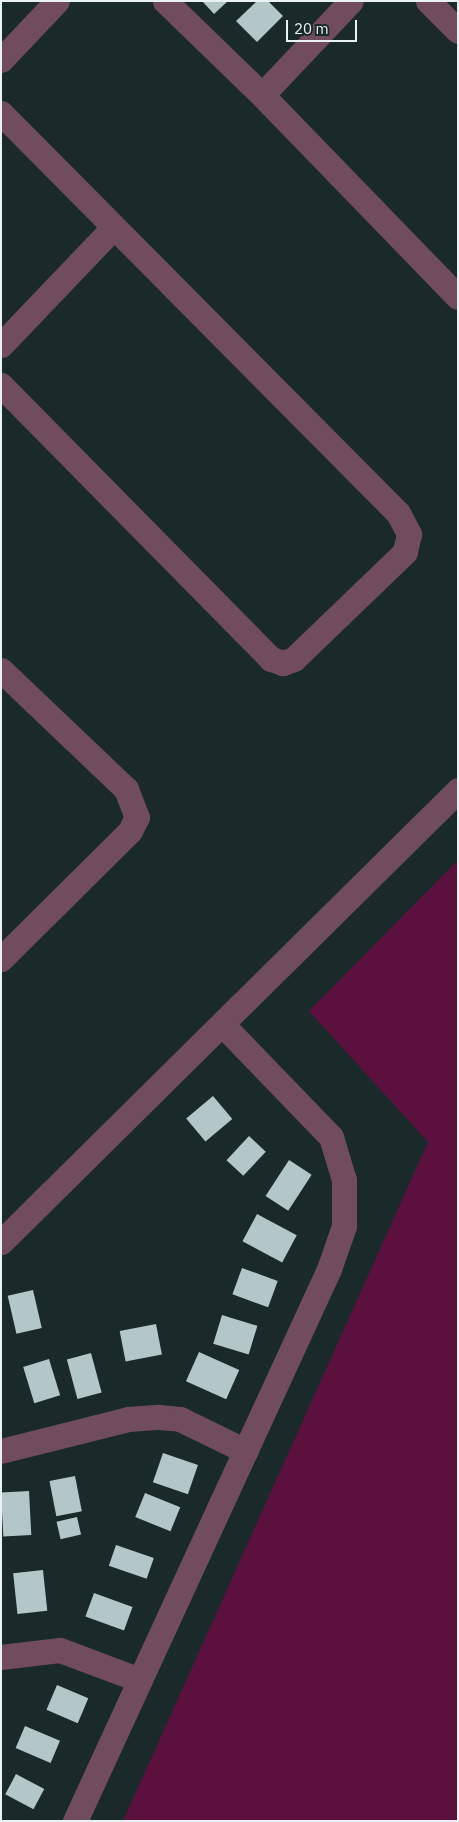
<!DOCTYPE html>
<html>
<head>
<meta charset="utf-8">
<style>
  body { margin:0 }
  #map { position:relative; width:459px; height:1822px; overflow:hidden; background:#1a292a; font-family:"IBM Plex Sans",sans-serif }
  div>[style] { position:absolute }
  .green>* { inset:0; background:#5c103e }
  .building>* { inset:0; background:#b4c7c8; transform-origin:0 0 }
  .minor>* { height:25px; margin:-12.5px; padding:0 12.5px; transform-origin:12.5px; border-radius:12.5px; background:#704c5e }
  span { translate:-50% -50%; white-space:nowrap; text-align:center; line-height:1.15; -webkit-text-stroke:5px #1a292a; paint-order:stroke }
  .frame { position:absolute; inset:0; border:2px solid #e8f2f3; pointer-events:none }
  .scale { position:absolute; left:286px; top:20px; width:71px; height:22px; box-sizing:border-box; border:2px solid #e8f2f3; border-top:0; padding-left:6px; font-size:15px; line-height:18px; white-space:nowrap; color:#e8f2f3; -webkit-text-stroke:4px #1a292a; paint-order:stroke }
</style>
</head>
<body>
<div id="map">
  <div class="green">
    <div style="clip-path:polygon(458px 860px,458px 1821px,123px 1821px,428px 1142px,309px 1011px)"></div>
  </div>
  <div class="building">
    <div style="clip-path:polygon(202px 1px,228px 1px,214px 14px)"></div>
    <div style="clip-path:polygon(257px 1px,268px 1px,283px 16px,257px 42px,236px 21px)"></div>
    <div style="left:213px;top:1096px;width:30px;height:35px;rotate:50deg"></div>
    <div style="left:249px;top:1136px;width:23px;height:33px;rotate:43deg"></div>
    <div style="left:289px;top:1160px;width:27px;height:43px;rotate:33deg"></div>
    <div style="left:257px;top:1214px;width:45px;height:31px;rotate:28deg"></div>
    <div style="left:242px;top:1268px;width:38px;height:28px;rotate:20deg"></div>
    <div style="left:33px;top:1290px;width:39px;height:26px;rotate:77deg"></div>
    <div style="left:222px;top:1315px;width:37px;height:30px;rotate:17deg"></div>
    <div style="left:156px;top:1324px;width:31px;height:37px;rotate:79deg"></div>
    <div style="left:199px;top:1352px;width:44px;height:32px;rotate:24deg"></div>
    <div style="left:91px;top:1353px;width:41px;height:25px;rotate:75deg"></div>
    <div style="left:49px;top:1359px;width:38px;height:27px;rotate:73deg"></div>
    <div style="left:163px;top:1453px;width:37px;height:31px;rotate:19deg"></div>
    <div style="left:75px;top:1476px;width:36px;height:26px;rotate:79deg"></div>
    <div style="left:29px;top:1491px;width:44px;height:28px;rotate:87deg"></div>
    <div style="left:145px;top:1493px;width:38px;height:26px;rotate:22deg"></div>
    <div style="left:77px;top:1517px;width:18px;height:21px;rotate:77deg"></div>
    <div style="left:116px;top:1545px;width:40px;height:22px;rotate:19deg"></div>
    <div style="left:43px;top:1570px;width:41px;height:30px;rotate:84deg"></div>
    <div style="left:94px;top:1593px;width:41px;height:25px;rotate:20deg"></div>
    <div style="left:57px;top:1685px;width:34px;height:27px;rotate:23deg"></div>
    <div style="left:25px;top:1726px;width:38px;height:24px;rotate:23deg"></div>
    <div style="left:16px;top:1774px;width:32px;height:23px;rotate:28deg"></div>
  </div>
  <div class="minor">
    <div style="left:165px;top:1px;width:135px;rotate:44.1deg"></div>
    <div style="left:262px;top:95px;width:281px;rotate:45.9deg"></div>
    <div style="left:428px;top:1px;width:42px;rotate:45deg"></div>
    <div style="left:1px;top:60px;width:81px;rotate:-46.5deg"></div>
    <div style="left:262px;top:95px;width:129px;rotate:-46.6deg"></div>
    <div style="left:1px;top:113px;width:564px;rotate:45.22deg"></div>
    <div style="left:398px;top:513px;width:24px;rotate:62deg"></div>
    <div style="left:409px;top:534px;width:18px;rotate:103deg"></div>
    <div style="left:405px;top:552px;width:154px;rotate:136.1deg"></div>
    <div style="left:294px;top:659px;width:12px;rotate:160deg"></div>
    <div style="left:283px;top:663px;width:13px;rotate:-162deg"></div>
    <div style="left:271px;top:659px;width:385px;rotate:-134.6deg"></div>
    <div style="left:1px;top:345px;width:161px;rotate:-46.3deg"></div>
    <div style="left:1px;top:670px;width:173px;rotate:43.6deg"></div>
    <div style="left:126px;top:789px;width:30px;rotate:69deg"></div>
    <div style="left:137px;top:817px;width:16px;rotate:117deg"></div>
    <div style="left:130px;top:831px;width:182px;rotate:135.2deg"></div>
    <div style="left:1px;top:1242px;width:643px;rotate:-44.68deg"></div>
    <div style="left:1px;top:1451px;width:131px;rotate:-14.1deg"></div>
    <div style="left:128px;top:1419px;width:31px;rotate:-4deg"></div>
    <div style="left:159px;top:1417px;width:21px;rotate:5deg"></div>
    <div style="left:180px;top:1419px;width:73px;rotate:25.9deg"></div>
    <div style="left:1px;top:1657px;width:59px;rotate:-6.8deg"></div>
    <div style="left:60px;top:1650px;width:85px;rotate:20.6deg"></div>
    <div style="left:75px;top:1821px;width:608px;rotate:-65.29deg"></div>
    <div style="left:329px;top:1269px;width:46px;rotate:-70.8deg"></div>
    <div style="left:344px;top:1226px;width:46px;rotate:-90deg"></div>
    <div style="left:344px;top:1180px;width:45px;rotate:-106.8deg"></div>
    <div style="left:331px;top:1137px;width:156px;rotate:-134deg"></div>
  </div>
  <div class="frame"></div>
  <div class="scale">20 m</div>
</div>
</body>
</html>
